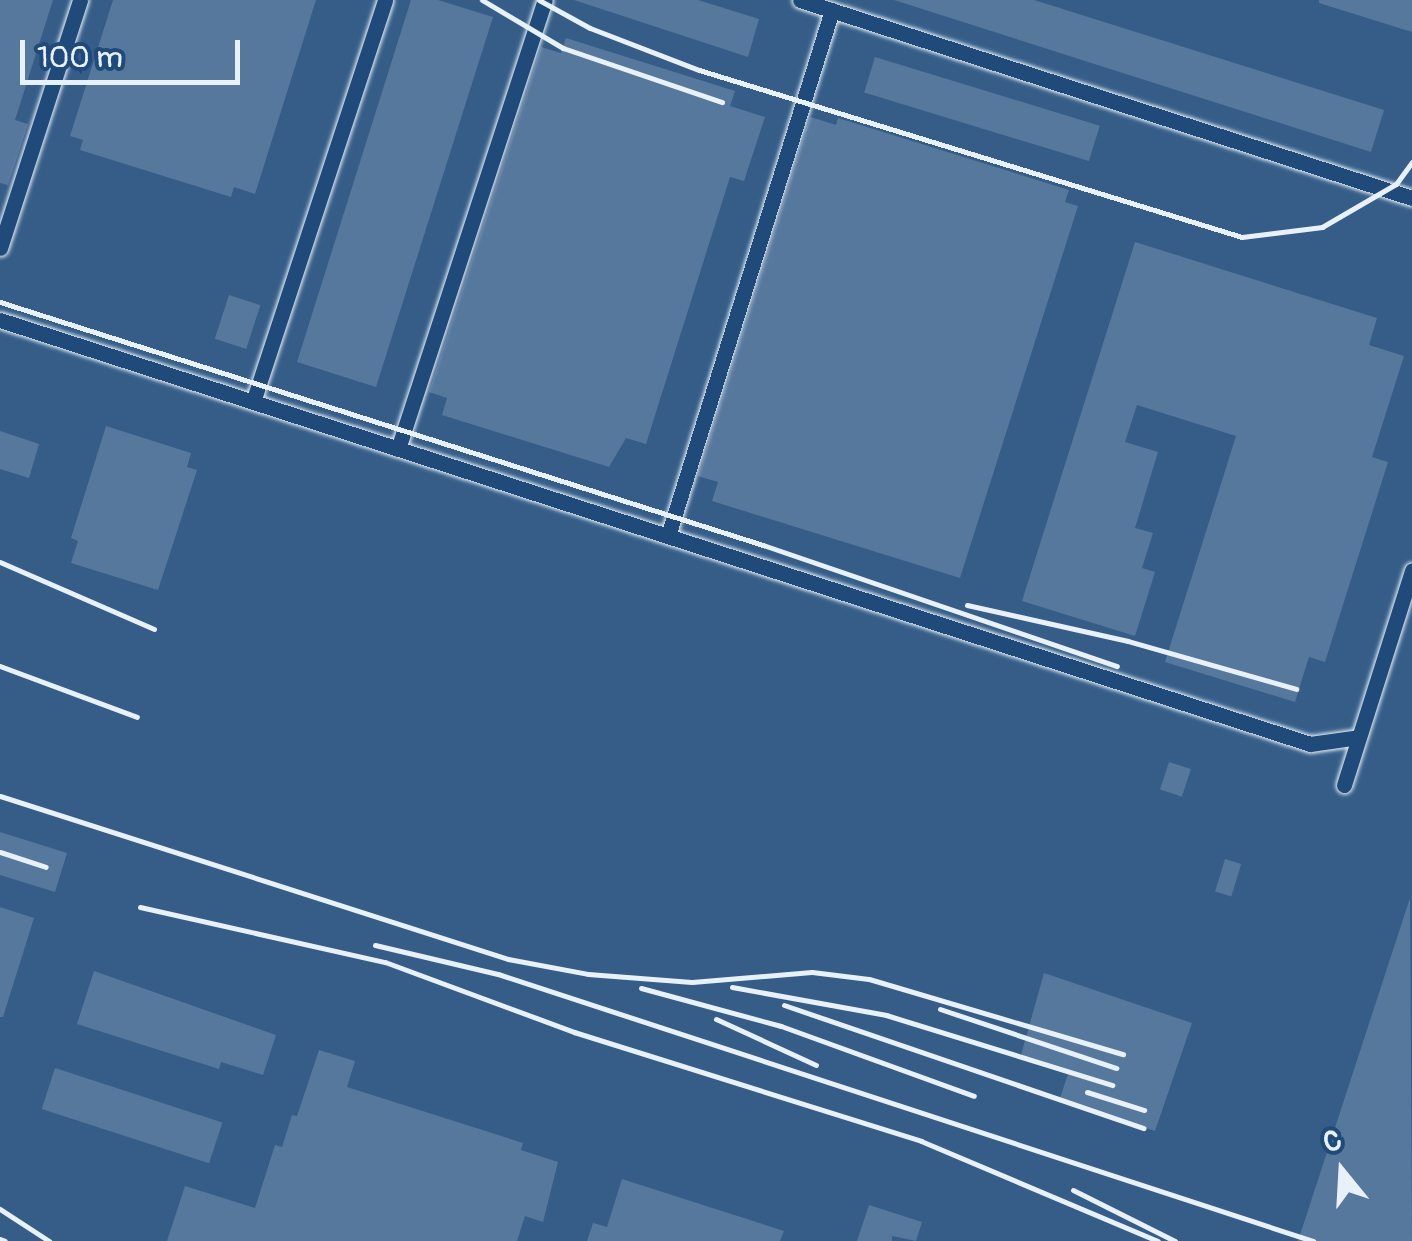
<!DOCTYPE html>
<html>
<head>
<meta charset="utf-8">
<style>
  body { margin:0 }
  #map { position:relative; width:1412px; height:1241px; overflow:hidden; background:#27517f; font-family:Pangolin,sans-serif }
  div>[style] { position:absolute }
  .built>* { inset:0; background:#355d88; transform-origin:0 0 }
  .building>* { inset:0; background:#57789d; transform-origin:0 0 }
  .roads { filter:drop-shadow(0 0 2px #e8f1f8) drop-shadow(0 0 2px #e8f1f8) }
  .minor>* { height:15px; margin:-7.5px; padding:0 7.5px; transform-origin:7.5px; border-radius:7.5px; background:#1f4a7a }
  .rail>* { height:5px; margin:-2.5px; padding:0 2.5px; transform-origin:2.5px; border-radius:2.5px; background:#e8f1f8 }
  span { translate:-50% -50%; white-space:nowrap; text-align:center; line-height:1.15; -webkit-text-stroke:10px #1f4a7a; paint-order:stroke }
  .north { position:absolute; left:1292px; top:1121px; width:100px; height:100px; -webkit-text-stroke:8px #1f4a7a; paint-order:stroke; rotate:342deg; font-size:28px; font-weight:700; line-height:40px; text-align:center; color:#e8f1f8 }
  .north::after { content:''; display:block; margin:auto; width:35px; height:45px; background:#e8f1f8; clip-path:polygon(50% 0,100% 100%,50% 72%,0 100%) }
  .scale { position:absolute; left:20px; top:40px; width:220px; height:45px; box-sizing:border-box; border:5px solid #e8f1f8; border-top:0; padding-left:12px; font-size:30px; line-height:35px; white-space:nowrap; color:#e8f1f8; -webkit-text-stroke:8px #1f4a7a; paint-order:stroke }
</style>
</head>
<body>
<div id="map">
  <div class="built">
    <div style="left:0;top:0;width:1412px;height:1241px"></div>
  </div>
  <div class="building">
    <div style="clip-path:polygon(0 0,53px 0,15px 120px,28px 124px,8px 185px,0 183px)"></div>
    <div style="clip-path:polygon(113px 0,316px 0,255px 194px,234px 187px,231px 197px,80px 150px,83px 140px,70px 136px)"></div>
    <div style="clip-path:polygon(411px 0,438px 0,493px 17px,376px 387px,297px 362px)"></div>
    <div style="clip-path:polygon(574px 0,698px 0,759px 19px,748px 57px)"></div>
    <div style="clip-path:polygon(894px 0,1034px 0,1384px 110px,1371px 152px)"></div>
    <div style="clip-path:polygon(1319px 0,1412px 0,1412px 32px,1319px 3px)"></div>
    <div style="clip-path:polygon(566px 38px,735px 91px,730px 106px,765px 117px,744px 181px,730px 177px,646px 444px,626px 438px,609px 467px,442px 415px,447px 398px,429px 392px,541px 47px,561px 53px)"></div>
    <div style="left:875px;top:57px;width:235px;height:37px;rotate:17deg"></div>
    <div style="clip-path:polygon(810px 117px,836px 125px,838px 118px,1069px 190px,1065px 202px,1078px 206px,960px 578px,712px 501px,718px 482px,698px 476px)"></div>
    <div style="clip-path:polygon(1135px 242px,1377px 318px,1369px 345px,1404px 356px,1372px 457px,1388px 462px,1325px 662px,1309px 657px,1295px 702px,1165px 662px,1236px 436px,1137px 405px,1125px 442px,1158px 452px,1135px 528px,1153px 533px,1142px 568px,1155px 572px,1135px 636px,1022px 601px)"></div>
    <div style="left:229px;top:295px;width:33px;height:46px;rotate:18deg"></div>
    <div style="clip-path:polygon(106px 426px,191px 453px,187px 467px,197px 470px,158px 590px,71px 563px,78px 541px,71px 538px)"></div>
    <div style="clip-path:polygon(0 431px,39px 444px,29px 478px,0 469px)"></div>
    <div style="left:1169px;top:762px;width:23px;height:29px;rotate:18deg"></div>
    <div style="clip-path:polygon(0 832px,67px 853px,55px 892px,0 875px)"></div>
    <div style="left:1225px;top:859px;width:17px;height:34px;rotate:17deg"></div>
    <div style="clip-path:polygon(1410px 898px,1412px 1241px,1298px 1241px)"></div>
    <div style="clip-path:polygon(0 907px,34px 918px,3px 1017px,0 1017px)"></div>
    <div style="clip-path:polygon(94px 971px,276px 1035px,263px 1075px,221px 1062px,219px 1069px,77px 1024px)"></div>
    <div style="clip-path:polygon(1044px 973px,1192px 1023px,1155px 1131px,1060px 1098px,1069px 1071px,1021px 1055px)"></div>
    <div style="clip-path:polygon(319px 1050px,355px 1061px,347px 1087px,523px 1143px,521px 1150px,558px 1162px,543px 1222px,525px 1216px,517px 1241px,167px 1241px,185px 1186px,255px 1208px,275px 1145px,282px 1147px,292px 1115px,297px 1116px)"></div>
    <div style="left:55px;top:1068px;width:176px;height:43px;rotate:18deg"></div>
    <div style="clip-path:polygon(622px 1179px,784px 1231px,780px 1241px,587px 1241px,593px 1223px,607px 1227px)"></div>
    <div style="clip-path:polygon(869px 1205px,922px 1222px,916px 1241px,892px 1236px,892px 1241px,857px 1241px)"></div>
  </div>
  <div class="roads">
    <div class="minor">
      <div style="left:800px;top:0;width:643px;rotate:17.93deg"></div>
      <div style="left:0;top:248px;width:261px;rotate:-72.1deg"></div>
      <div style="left:0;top:320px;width:1377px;rotate:17.93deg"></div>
      <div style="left:1310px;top:744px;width:49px;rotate:-8.1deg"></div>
      <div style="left:253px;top:402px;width:423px;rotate:-71.8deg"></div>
      <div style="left:398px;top:449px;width:472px;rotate:-71.9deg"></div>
      <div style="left:668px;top:536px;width:551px;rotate:-72.68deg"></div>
      <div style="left:1344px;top:785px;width:225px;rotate:-72.4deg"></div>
    </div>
  </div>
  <div class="rail">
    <div style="left:482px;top:0;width:94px;rotate:30.7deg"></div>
    <div style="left:563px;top:48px;width:168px;rotate:18.8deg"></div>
    <div style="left:539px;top:0;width:58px;rotate:28.8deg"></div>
    <div style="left:590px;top:28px;width:117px;rotate:21.1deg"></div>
    <div style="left:699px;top:70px;width:568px;rotate:17.1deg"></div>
    <div style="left:1242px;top:237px;width:81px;rotate:-7.1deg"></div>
    <div style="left:1322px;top:227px;width:86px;rotate:-30.2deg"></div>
    <div style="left:1396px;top:184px;width:27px;rotate:-54deg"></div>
    <div style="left:0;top:302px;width:801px;rotate:17.67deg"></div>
    <div style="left:763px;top:545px;width:374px;rotate:18.9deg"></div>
    <div style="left:0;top:562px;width:168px;rotate:23.5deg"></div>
    <div style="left:967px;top:605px;width:165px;rotate:12.6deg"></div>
    <div style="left:1128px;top:641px;width:175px;rotate:15.9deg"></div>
    <div style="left:0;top:666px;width:146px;rotate:20.4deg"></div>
    <div style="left:0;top:796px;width:534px;rotate:17.79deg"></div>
    <div style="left:508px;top:959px;width:81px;rotate:10.6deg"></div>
    <div style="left:588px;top:974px;width:104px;rotate:4.4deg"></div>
    <div style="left:692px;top:982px;width:120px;rotate:-4.8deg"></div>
    <div style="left:812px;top:972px;width:57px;rotate:7deg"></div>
    <div style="left:869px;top:979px;width:265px;rotate:16.5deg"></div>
    <div style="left:0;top:852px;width:48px;rotate:18.1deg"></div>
    <div style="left:140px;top:907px;width:251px;rotate:12.7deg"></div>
    <div style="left:385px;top:962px;width:202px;rotate:20.3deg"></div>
    <div style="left:574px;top:1032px;width:364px;rotate:17.4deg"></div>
    <div style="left:921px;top:1141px;width:257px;rotate:22.9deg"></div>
    <div style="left:375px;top:945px;width:126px;rotate:13.3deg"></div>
    <div style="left:498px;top:974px;width:858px;rotate:18.14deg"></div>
    <div style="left:732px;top:987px;width:157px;rotate:10.3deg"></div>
    <div style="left:886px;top:1015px;width:237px;rotate:17.2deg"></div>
    <div style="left:641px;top:988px;width:145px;rotate:15.2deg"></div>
    <div style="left:781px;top:1026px;width:205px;rotate:19.9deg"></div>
    <div style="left:784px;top:1005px;width:380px;rotate:18.9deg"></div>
    <div style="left:940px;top:1009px;width:186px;rotate:18.5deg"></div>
    <div style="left:716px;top:1019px;width:110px;rotate:24.7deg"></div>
    <div style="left:1087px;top:1092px;width:60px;rotate:17.5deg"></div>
    <div style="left:1073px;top:1190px;width:114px;rotate:26.6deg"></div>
    <div style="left:0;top:1209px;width:59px;rotate:33.1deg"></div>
    <div style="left:0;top:1239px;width:5px;rotate:22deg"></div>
  </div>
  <div class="north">С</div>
  <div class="scale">100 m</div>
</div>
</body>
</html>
